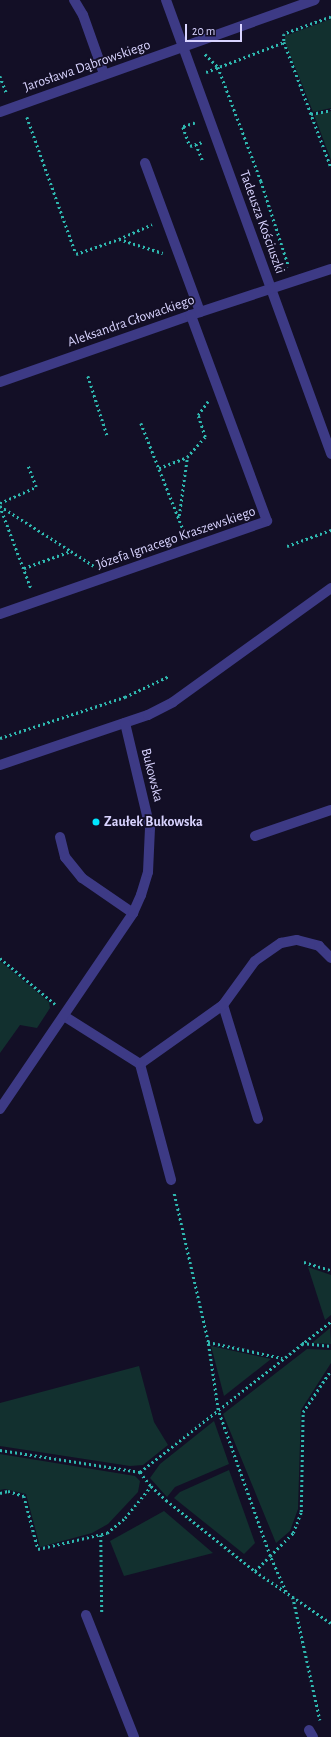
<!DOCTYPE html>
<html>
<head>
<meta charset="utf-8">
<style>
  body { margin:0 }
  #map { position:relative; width:331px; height:1737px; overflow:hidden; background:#130f26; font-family:"Alegreya Sans",sans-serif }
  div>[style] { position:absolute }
  .green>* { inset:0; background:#12302f }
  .path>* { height:2.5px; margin-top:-1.25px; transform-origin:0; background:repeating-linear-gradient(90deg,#2fb8b0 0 2px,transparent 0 5px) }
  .minor>* { height:10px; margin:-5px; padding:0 5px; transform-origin:5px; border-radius:5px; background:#3d3a85 }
  .dots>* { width:11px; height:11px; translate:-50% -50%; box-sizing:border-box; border:2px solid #130f26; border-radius:50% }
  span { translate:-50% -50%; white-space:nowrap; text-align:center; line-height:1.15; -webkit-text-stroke:3.5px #130f26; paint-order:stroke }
  .street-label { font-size:14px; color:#d9d4ff }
  .poi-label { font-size:14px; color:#d9d4ff; font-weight:700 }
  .left { translate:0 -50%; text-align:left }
  .scale { position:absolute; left:185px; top:24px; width:57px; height:18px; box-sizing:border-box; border:2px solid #d9d4ff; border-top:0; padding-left:5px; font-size:12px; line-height:14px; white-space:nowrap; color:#d9d4ff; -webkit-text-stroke:3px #130f26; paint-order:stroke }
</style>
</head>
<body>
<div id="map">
  <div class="green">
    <div style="clip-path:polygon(331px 19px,331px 108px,313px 112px,285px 42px,285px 36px)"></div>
    <div style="clip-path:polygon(331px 111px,331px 160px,314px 115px)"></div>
    <div style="clip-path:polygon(0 961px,49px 1002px,50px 1008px,37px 1028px,20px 1025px,0 1053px)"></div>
    <div style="clip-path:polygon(308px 1267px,331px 1275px,331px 1315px,325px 1320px)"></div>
    <div style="clip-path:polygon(330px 1328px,331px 1344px,312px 1343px)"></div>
    <div style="clip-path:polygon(211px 1346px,271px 1359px,224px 1396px)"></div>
    <div style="clip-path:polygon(307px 1349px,331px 1350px,331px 1363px,301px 1410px,298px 1509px,290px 1531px,276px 1543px,223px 1414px)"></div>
    <div style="clip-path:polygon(139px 1366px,154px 1422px,168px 1445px,143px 1465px,130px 1466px,0 1446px,0 1403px)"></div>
    <div style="clip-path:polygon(214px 1421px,229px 1464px,175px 1487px,167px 1497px,150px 1478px,160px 1464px)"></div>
    <div style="clip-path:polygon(0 1454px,135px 1476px,140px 1481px,138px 1492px,108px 1524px,92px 1533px,40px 1547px,26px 1494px,5px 1489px,0 1490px)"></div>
    <div style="clip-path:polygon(229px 1470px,255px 1543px,244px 1554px,174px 1498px,180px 1492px)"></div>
    <div style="clip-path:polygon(164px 1511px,213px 1553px,124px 1576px,110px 1541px)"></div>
  </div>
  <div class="path">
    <div style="left:331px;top:17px;width:50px;rotate:160.1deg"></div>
    <div style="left:284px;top:34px;width:8px;rotate:90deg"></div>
    <div style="left:284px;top:42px;width:134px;rotate:69.4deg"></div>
    <div style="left:205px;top:54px;width:18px;rotate:45deg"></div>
    <div style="left:218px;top:67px;width:122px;rotate:69.3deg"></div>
    <div style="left:261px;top:181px;width:90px;rotate:72deg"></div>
    <div style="left:206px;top:72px;width:84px;rotate:-21deg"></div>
    <div style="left:0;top:76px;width:19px;rotate:69deg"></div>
    <div style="left:311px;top:114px;width:20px;rotate:-11deg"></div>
    <div style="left:27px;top:117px;width:145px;rotate:70.3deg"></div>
    <div style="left:76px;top:254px;width:46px;rotate:-19.2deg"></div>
    <div style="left:119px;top:239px;width:46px;rotate:17.7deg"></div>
    <div style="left:195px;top:123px;width:13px;rotate:162deg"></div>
    <div style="left:183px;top:127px;width:20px;rotate:70deg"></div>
    <div style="left:190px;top:146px;width:13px;rotate:-18deg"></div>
    <div style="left:196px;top:144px;width:18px;rotate:68deg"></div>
    <div style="left:119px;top:239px;width:36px;rotate:-24deg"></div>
    <div style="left:88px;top:376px;width:62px;rotate:72.1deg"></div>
    <div style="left:141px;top:423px;width:119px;rotate:68.4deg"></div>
    <div style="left:159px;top:468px;width:30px;rotate:-21deg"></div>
    <div style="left:187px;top:457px;width:27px;rotate:-48deg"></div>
    <div style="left:205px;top:437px;width:23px;rotate:-108deg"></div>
    <div style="left:198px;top:415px;width:17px;rotate:-54deg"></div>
    <div style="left:0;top:503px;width:39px;rotate:-24deg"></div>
    <div style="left:36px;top:487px;width:22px;rotate:-111deg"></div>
    <div style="left:0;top:506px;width:88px;rotate:69.3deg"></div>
    <div style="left:0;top:506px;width:84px;rotate:32.4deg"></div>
    <div style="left:179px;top:516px;width:59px;rotate:-82.1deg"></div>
    <div style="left:287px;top:546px;width:47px;rotate:-20deg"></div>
    <div style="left:24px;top:568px;width:50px;rotate:-19.9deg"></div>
    <div style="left:71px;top:551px;width:27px;rotate:33deg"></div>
    <div style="left:0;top:738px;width:132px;rotate:-18.2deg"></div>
    <div style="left:125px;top:697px;width:49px;rotate:-25.5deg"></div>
    <div style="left:0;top:958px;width:72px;rotate:39.9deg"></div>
    <div style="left:304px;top:1262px;width:28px;rotate:17deg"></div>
    <div style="left:208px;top:1342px;width:76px;rotate:12.2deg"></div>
    <div style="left:302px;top:1343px;width:29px;rotate:6deg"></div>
    <div style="left:0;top:1450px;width:142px;rotate:8.9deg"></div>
    <div style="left:140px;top:1472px;width:243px;rotate:-38.3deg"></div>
    <div style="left:140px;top:1472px;width:18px;rotate:52deg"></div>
    <div style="left:151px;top:1486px;width:21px;rotate:43deg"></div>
    <div style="left:166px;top:1500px;width:114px;rotate:38.6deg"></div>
    <div style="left:255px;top:1571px;width:21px;rotate:-45deg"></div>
    <div style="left:270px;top:1556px;width:155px;rotate:-109.6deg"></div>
    <div style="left:218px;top:1410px;width:69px;rotate:-98.4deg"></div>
    <div style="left:208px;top:1342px;width:153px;rotate:-102.9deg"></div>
    <div style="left:0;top:1493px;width:8px;rotate:-14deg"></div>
    <div style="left:8px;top:1491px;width:17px;rotate:17deg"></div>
    <div style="left:24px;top:1496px;width:55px;rotate:75.2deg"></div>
    <div style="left:38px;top:1549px;width:71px;rotate:-13.1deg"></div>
    <div style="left:107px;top:1533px;width:23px;rotate:-40deg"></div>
    <div style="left:125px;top:1518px;width:41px;rotate:-50.9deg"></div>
    <div style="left:101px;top:1535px;width:79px;rotate:89.3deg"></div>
    <div style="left:255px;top:1571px;width:92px;rotate:34.4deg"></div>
    <div style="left:286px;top:1592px;width:39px;rotate:-114deg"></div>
    <div style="left:270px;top:1556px;width:33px;rotate:-45deg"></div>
    <div style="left:293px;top:1533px;width:22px;rotate:-69deg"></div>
    <div style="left:301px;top:1512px;width:100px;rotate:-88.9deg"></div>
    <div style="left:303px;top:1412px;width:50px;rotate:-56.3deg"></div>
    <div style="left:293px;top:1597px;width:126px;rotate:77.6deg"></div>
  </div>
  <div class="minor">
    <div style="left:74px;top:0;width:17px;rotate:59deg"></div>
    <div style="left:83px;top:15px;width:63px;rotate:70.4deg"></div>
    <div style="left:166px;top:0;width:483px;rotate:70deg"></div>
    <div style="left:0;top:112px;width:334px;rotate:-19.6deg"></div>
    <div style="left:145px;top:163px;width:159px;rotate:69.7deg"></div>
    <div style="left:0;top:382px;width:202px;rotate:-19.3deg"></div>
    <div style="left:191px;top:315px;width:147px;rotate:-18.2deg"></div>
    <div style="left:0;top:614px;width:283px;rotate:-19.2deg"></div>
    <div style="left:267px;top:521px;width:220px;rotate:-110.3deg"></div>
    <div style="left:0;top:765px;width:156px;rotate:-18.7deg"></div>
    <div style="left:148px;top:715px;width:28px;rotate:-27deg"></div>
    <div style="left:173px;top:702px;width:195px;rotate:-35.8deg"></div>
    <div style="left:255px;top:836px;width:80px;rotate:-18.9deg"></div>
    <div style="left:60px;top:837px;width:21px;rotate:76deg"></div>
    <div style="left:65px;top:857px;width:27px;rotate:51deg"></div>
    <div style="left:82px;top:878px;width:62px;rotate:34.5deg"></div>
    <div style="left:223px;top:1005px;width:119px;rotate:72.9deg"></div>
    <div style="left:64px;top:1016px;width:90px;rotate:32.3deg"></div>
    <div style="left:140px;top:1064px;width:120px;rotate:75deg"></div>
    <div style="left:140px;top:1064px;width:102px;rotate:-35.4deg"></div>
    <div style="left:223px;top:1005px;width:54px;rotate:-54deg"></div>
    <div style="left:255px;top:961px;width:32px;rotate:-35deg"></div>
    <div style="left:281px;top:943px;width:16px;rotate:-11deg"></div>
    <div style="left:297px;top:940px;width:23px;rotate:15deg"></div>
    <div style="left:319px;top:946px;width:17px;rotate:45deg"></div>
    <div style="left:0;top:1109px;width:237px;rotate:-55.8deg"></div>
    <div style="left:133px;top:913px;width:20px;rotate:-66deg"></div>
    <div style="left:141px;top:895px;width:24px;rotate:-73deg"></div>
    <div style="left:148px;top:872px;width:44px;rotate:-87.4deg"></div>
    <div style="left:150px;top:828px;width:108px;rotate:-103.4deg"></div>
    <div style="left:86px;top:1615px;width:131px;rotate:68.5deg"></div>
    <div style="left:309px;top:1730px;width:8px;rotate:60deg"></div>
  </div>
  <div class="dots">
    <div style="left:96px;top:822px;background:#00e5ff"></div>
  </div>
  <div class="street-label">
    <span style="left:87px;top:66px;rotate:-19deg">Jarosława Dąbrowskiego</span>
    <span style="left:262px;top:222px;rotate:70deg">Tadeusza Kościuszki</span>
    <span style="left:131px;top:321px;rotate:-19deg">Aleksandra Głowackiego</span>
    <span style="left:176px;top:538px;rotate:-19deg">Józefa Ignacego Kraszewskiego</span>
    <span style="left:152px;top:775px;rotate:76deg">Bukowska</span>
  </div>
  <div class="poi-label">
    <span class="left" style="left:104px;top:822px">Zaułek Bukowska</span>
  </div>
  <div class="scale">20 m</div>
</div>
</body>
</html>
